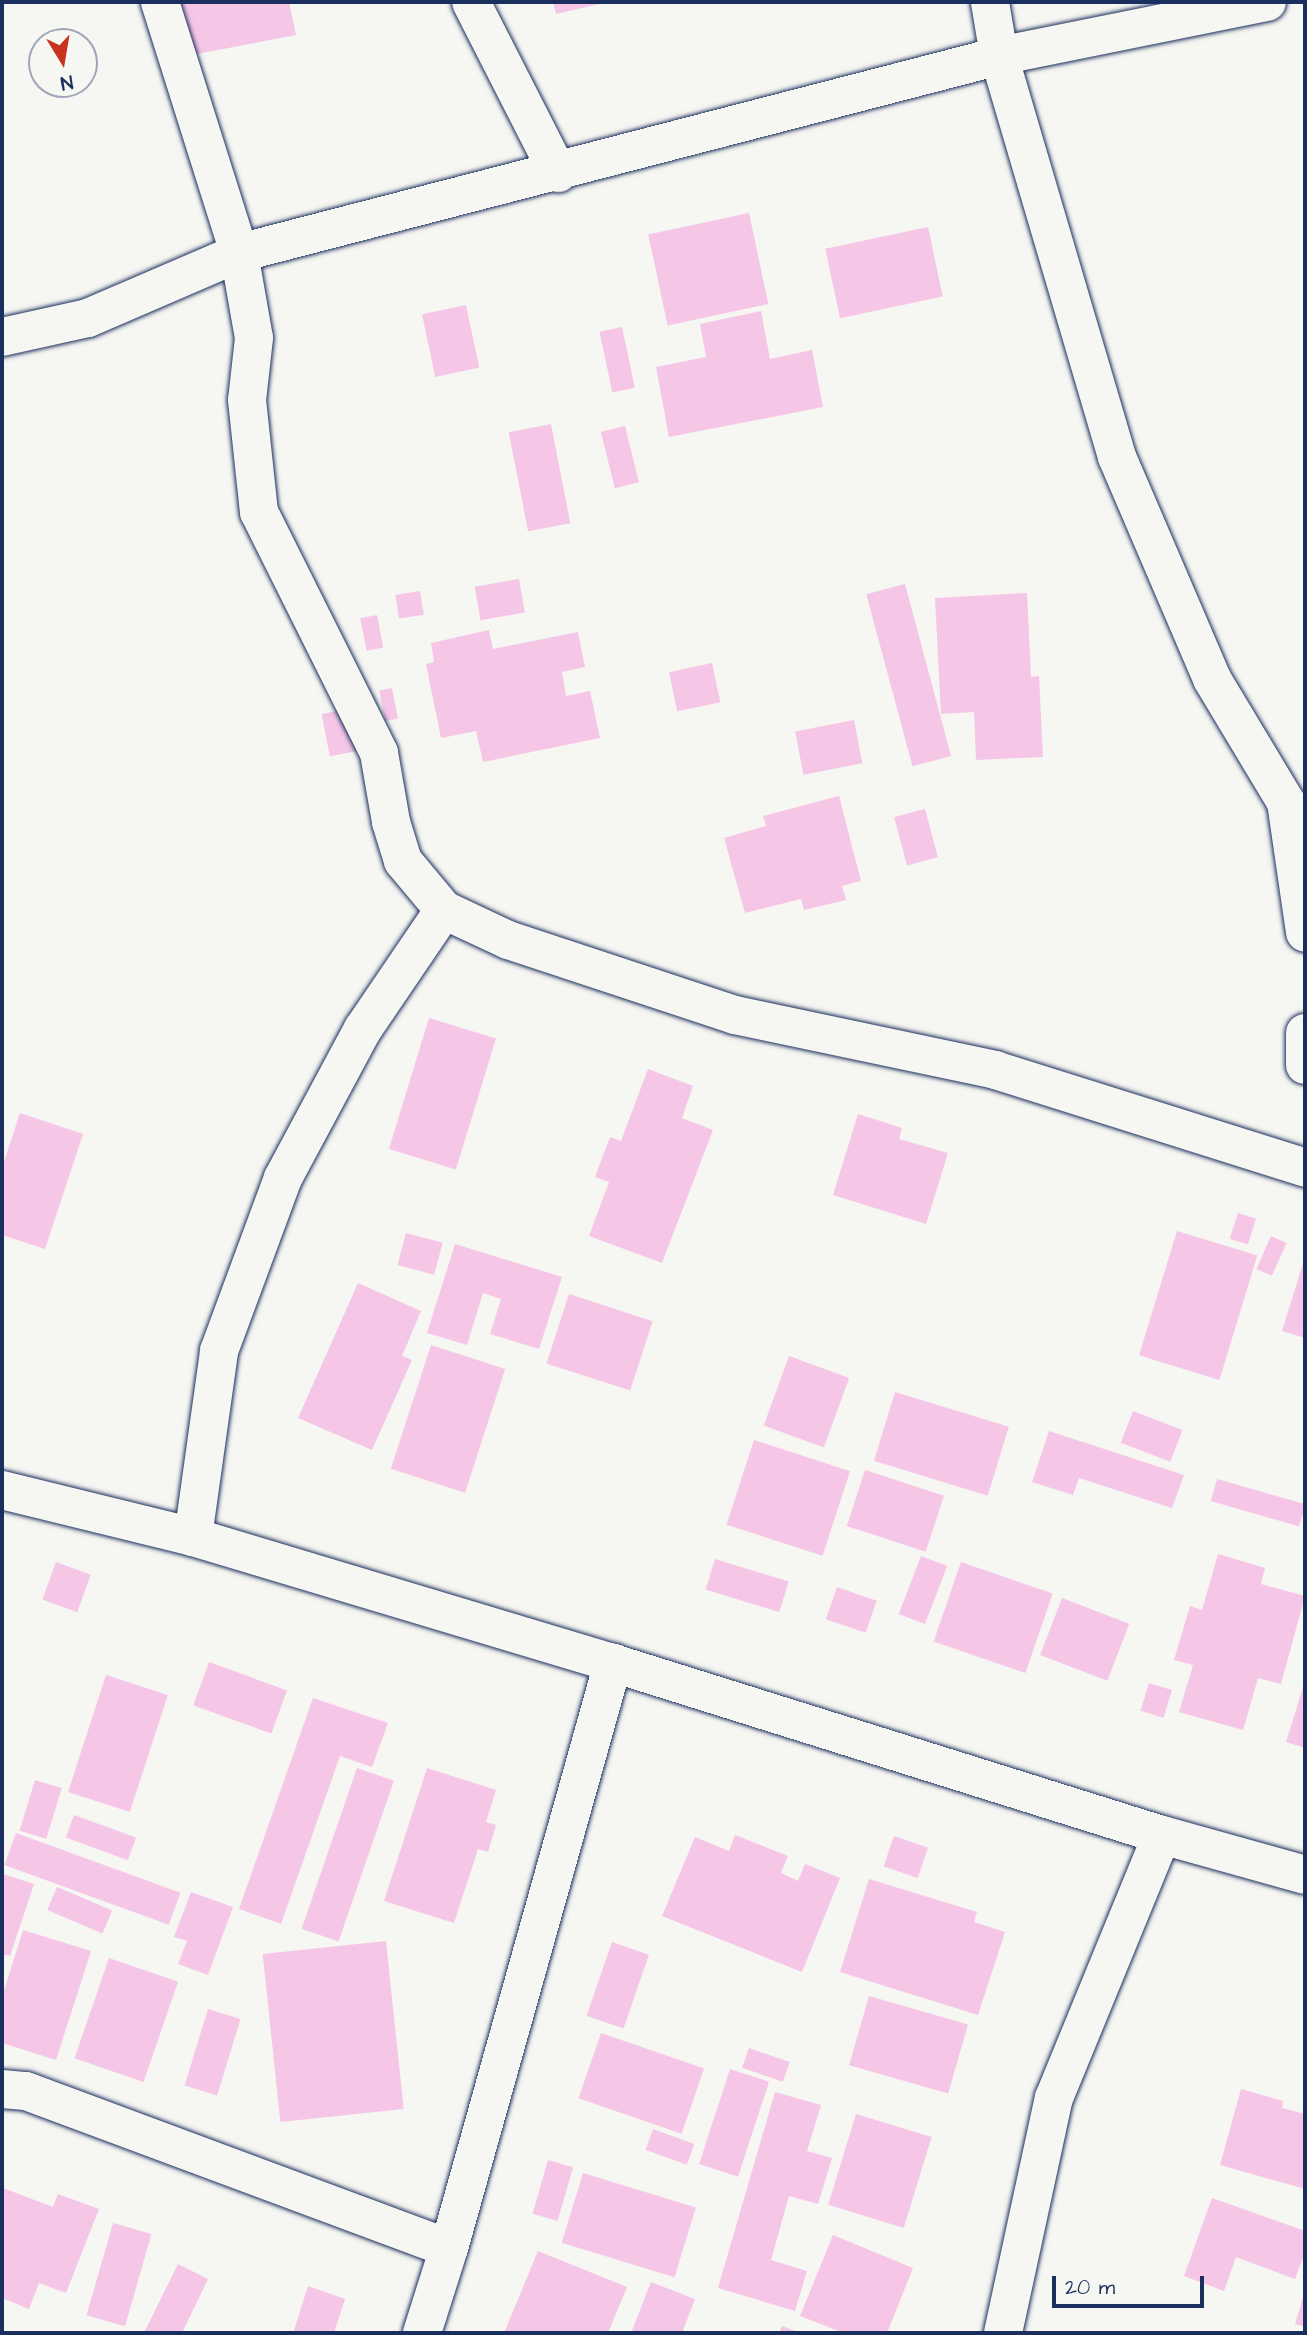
<!DOCTYPE html>
<html>
<head>
<meta charset="utf-8">
<style>
  body { margin:0 }
  #map { position:relative; width:1307px; height:2335px; overflow:hidden; background:#f6f6f2; font-family:"Architects Daughter",sans-serif }
  div>[style] { position:absolute }
  .building>* { inset:0; background:#f6c6e7; transform-origin:0 0 }
  .roads { filter:drop-shadow(0 0 2px #1b2f5e) drop-shadow(0 0 2px #1b2f5e) }
  .minor>* { height:38px; margin:-19px; padding:0 19px; transform-origin:19px; border-radius:19px; background:#f6f6f2 }
  span { translate:-50% -50%; white-space:nowrap; text-align:center; line-height:1.15; -webkit-text-stroke:6px #f6f6f2; paint-order:stroke }
  .frame { position:absolute; inset:0; border:4px solid #1b2f5e; pointer-events:none }
  .north { position:absolute; left:28px; top:28px; width:70px; height:70px; box-sizing:border-box; background:#f6f6f2; border:2px solid #9ea6b7; border-radius:50%; rotate:169deg; font-size:19px; font-weight:700; line-height:28px; text-align:center; color:#1b2f5e }
  .north::after { content:''; display:block; margin:auto; width:24px; height:32px; background:#c8321e; clip-path:polygon(50% 0,100% 100%,50% 72%,0 100%) }
  .scale { position:absolute; left:1052px; top:2276px; width:152px; height:32px; box-sizing:border-box; border:4px solid #1b2f5e; border-top:0; padding-left:9px; font-size:21px; line-height:24px; white-space:nowrap; color:#1b2f5e; -webkit-text-stroke:5px #f6f6f2; paint-order:stroke }
</style>
</head>
<body>
<div id="map">
  <div class="building">
    <div style="clip-path:polygon(181px 2px,289px 2px,296px 35px,192px 55px)"></div>
    <div style="clip-path:polygon(553px 2px,604px 2px,604px 3px,556px 14px)"></div>
    <div style="left:749px;top:213px;width:93px;height:103px;rotate:78deg"></div>
    <div style="left:928px;top:227px;width:71px;height:105px;rotate:78deg"></div>
    <div style="left:466px;top:305px;width:64px;height:45px;rotate:78deg"></div>
    <div style="clip-path:polygon(761px 311px,770px 359px,812px 350px,823px 407px,669px 437px,656px 367px,706px 357px,700px 324px)"></div>
    <div style="left:622px;top:327px;width:62px;height:23px;rotate:78deg"></div>
    <div style="left:551px;top:424px;width:101px;height:43px;rotate:79deg"></div>
    <div style="left:625px;top:426px;width:58px;height:25px;rotate:76deg"></div>
    <div style="left:519px;top:579px;width:34px;height:45px;rotate:80deg"></div>
    <div style="left:905px;top:584px;width:178px;height:40px;rotate:75deg"></div>
    <div style="left:420px;top:591px;width:24px;height:25px;rotate:81deg"></div>
    <div style="clip-path:polygon(1027px 593px,1031px 677px,1039px 676px,1043px 757px,976px 760px,974px 712px,941px 714px,935px 598px)"></div>
    <div style="left:377px;top:615px;width:33px;height:17px;rotate:79deg"></div>
    <div style="clip-path:polygon(489px 630px,493px 649px,578px 632px,585px 667px,562px 672px,566px 696px,590px 691px,600px 738px,483px 762px,476px 731px,441px 738px,426px 664px,434px 662px,431px 643px)"></div>
    <div style="left:712px;top:663px;width:40px;height:44px;rotate:78deg"></div>
    <div style="left:392px;top:688px;width:31px;height:13px;rotate:79deg"></div>
    <div style="left:353px;top:708px;width:43px;height:32px;rotate:79deg"></div>
    <div style="left:854px;top:720px;width:44px;height:60px;rotate:79deg"></div>
    <div style="clip-path:polygon(839px 796px,861px 881px,842px 886px,846px 900px,804px 910px,801px 899px,745px 913px,724px 838px,766px 826px,763px 816px)"></div>
    <div style="left:925px;top:809px;width:50px;height:32px;rotate:75deg"></div>
    <div style="left:429px;top:1018px;width:70px;height:137px;rotate:17deg"></div>
    <div style="clip-path:polygon(648px 1069px,693px 1086px,682px 1118px,713px 1130px,662px 1263px,589px 1236px,609px 1182px,595px 1177px,610px 1137px,621px 1141px)"></div>
    <div style="clip-path:polygon(20px 1113px,83px 1134px,45px 1249px,2px 1235px,2px 1168px)"></div>
    <div style="clip-path:polygon(858px 1114px,902px 1128px,899px 1139px,948px 1153px,926px 1224px,833px 1195px)"></div>
    <div style="left:1238px;top:1213px;width:19px;height:27px;rotate:18deg"></div>
    <div style="left:1177px;top:1231px;width:84px;height:130px;rotate:17deg"></div>
    <div style="left:406px;top:1233px;width:38px;height:33px;rotate:15deg"></div>
    <div style="left:1271px;top:1236px;width:17px;height:36px;rotate:24deg"></div>
    <div style="clip-path:polygon(455px 1244px,562px 1277px,539px 1349px,490px 1334px,501px 1299px,483px 1293px,467px 1345px,427px 1333px)"></div>
    <div style="clip-path:polygon(1305px 1257px,1305px 1338px,1282px 1331px)"></div>
    <div style="clip-path:polygon(358px 1283px,421px 1311px,402px 1356px,412px 1360px,372px 1450px,298px 1418px)"></div>
    <div style="left:569px;top:1294px;width:88px;height:73px;rotate:18deg"></div>
    <div style="left:431px;top:1345px;width:78px;height:130px;rotate:18deg"></div>
    <div style="left:789px;top:1356px;width:64px;height:74px;rotate:20deg"></div>
    <div style="left:895px;top:1392px;width:119px;height:72px;rotate:17deg"></div>
    <div style="left:1133px;top:1411px;width:53px;height:34px;rotate:21deg"></div>
    <div style="clip-path:polygon(1049px 1431px,1184px 1475px,1172px 1508px,1079px 1478px,1073px 1495px,1032px 1482px)"></div>
    <div style="left:754px;top:1440px;width:101px;height:89px;rotate:18deg"></div>
    <div style="left:865px;top:1470px;width:83px;height:59px;rotate:18deg"></div>
    <div style="left:1217px;top:1479px;width:92px;height:23px;rotate:16deg"></div>
    <div style="clip-path:polygon(1218px 1554px,1265px 1568px,1261px 1584px,1305px 1596px,1281px 1684px,1258px 1678px,1243px 1730px,1179px 1712px,1193px 1665px,1174px 1660px,1190px 1606px,1202px 1610px)"></div>
    <div style="left:921px;top:1556px;width:28px;height:62px;rotate:21deg"></div>
    <div style="left:715px;top:1559px;width:77px;height:32px;rotate:17deg"></div>
    <div style="left:56px;top:1562px;width:37px;height:40px;rotate:20deg"></div>
    <div style="left:961px;top:1562px;width:97px;height:84px;rotate:19deg"></div>
    <div style="left:837px;top:1587px;width:42px;height:34px;rotate:19deg"></div>
    <div style="left:1062px;top:1598px;width:72px;height:61px;rotate:21deg"></div>
    <div style="left:209px;top:1662px;width:83px;height:46px;rotate:20deg"></div>
    <div style="left:106px;top:1675px;width:65px;height:123px;rotate:18deg"></div>
    <div style="clip-path:polygon(1305px 1681px,1305px 1748px,1286px 1742px)"></div>
    <div style="left:1149px;top:1683px;width:24px;height:29px;rotate:17deg"></div>
    <div style="clip-path:polygon(313px 1698px,388px 1723px,372px 1767px,340px 1756px,281px 1924px,239px 1909px)"></div>
    <div style="left:357px;top:1768px;width:39px;height:170px;rotate:19deg"></div>
    <div style="clip-path:polygon(427px 1768px,496px 1790px,486px 1822px,496px 1825px,488px 1852px,478px 1849px,454px 1923px,384px 1901px)"></div>
    <div style="left:35px;top:1780px;width:28px;height:53px;rotate:17deg"></div>
    <div style="left:74px;top:1815px;width:66px;height:24px;rotate:20deg"></div>
    <div style="left:16px;top:1833px;width:175px;height:34px;rotate:20deg"></div>
    <div style="clip-path:polygon(735px 1835px,788px 1856px,781px 1873px,798px 1881px,805px 1864px,840px 1878px,802px 1972px,662px 1916px,695px 1837px,729px 1851px)"></div>
    <div style="left:894px;top:1836px;width:36px;height:32px;rotate:19deg"></div>
    <div style="clip-path:polygon(3px 1874px,34px 1884px,10px 1956px,2px 1954px)"></div>
    <div style="clip-path:polygon(869px 1879px,977px 1912px,974px 1922px,1005px 1932px,978px 2015px,840px 1972px)"></div>
    <div style="left:57px;top:1887px;width:60px;height:25px;rotate:23deg"></div>
    <div style="clip-path:polygon(191px 1892px,233px 1907px,208px 1975px,178px 1964px,187px 1941px,174px 1937px)"></div>
    <div style="clip-path:polygon(23px 1930px,91px 1951px,56px 2060px,2px 2043px,2px 1997px)"></div>
    <div style="left:386px;top:1941px;width:169px;height:124px;rotate:84deg"></div>
    <div style="left:612px;top:1942px;width:39px;height:78px;rotate:19deg"></div>
    <div style="left:109px;top:1958px;width:73px;height:106px;rotate:19deg"></div>
    <div style="left:869px;top:1996px;width:103px;height:72px;rotate:16deg"></div>
    <div style="left:208px;top:2009px;width:34px;height:80px;rotate:17deg"></div>
    <div style="left:601px;top:2033px;width:109px;height:69px;rotate:19deg"></div>
    <div style="left:749px;top:2048px;width:43px;height:21px;rotate:19deg"></div>
    <div style="left:730px;top:2069px;width:41px;height:100px;rotate:18deg"></div>
    <div style="clip-path:polygon(1241px 2089px,1283px 2101px,1282px 2108px,1305px 2114px,1305px 2189px,1220px 2165px)"></div>
    <div style="clip-path:polygon(775px 2092px,821px 2105px,807px 2151px,832px 2158px,818px 2204px,789px 2196px,771px 2260px,807px 2271px,795px 2311px,718px 2288px)"></div>
    <div style="left:856px;top:2114px;width:79px;height:95px;rotate:17deg"></div>
    <div style="left:653px;top:2129px;width:44px;height:22px;rotate:20deg"></div>
    <div style="left:548px;top:2160px;width:26px;height:56px;rotate:16deg"></div>
    <div style="left:583px;top:2173px;width:118px;height:73px;rotate:17deg"></div>
    <div style="clip-path:polygon(3px 2188px,53px 2207px,58px 2194px,99px 2209px,66px 2293px,39px 2283px,29px 2309px,2px 2298px)"></div>
    <div style="clip-path:polygon(1212px 2198px,1305px 2231px,1305px 2252px,1295px 2279px,1236px 2257px,1224px 2291px,1184px 2276px)"></div>
    <div style="left:113px;top:2223px;width:40px;height:96px;rotate:16deg"></div>
    <div style="clip-path:polygon(833px 2235px,913px 2268px,887px 2333px,844px 2333px,800px 2316px)"></div>
    <div style="clip-path:polygon(538px 2251px,627px 2287px,608px 2333px,504px 2333px)"></div>
    <div style="clip-path:polygon(178px 2264px,208px 2279px,182px 2333px,144px 2333px)"></div>
    <div style="clip-path:polygon(651px 2282px,695px 2299px,682px 2333px,631px 2333px)"></div>
    <div style="clip-path:polygon(308px 2286px,345px 2299px,334px 2333px,293px 2333px)"></div>
    <div style="clip-path:polygon(1305px 2291px,1305px 2327px,1295px 2324px)"></div>
    <div style="clip-path:polygon(782px 2326px,801px 2333px,779px 2333px)"></div>
  </div>
  <div class="roads">
    <div class="minor">
      <div style="left:160px;top:2px;width:263px;rotate:72.5deg"></div>
      <div style="left:239px;top:253px;width:86px;rotate:80deg"></div>
      <div style="left:254px;top:338px;width:62px;rotate:96.4deg"></div>
      <div style="left:247px;top:400px;width:113px;rotate:83.9deg"></div>
      <div style="left:259px;top:512px;width:269px;rotate:63.5deg"></div>
      <div style="left:379px;top:753px;width:70px;rotate:80.1deg"></div>
      <div style="left:391px;top:822px;width:41px;rotate:72.9deg"></div>
      <div style="left:403px;top:861px;width:64px;rotate:50.1deg"></div>
      <div style="left:444px;top:910px;width:71px;rotate:25.1deg"></div>
      <div style="left:508px;top:940px;width:239px;rotate:18.3deg"></div>
      <div style="left:735px;top:1015px;width:266px;rotate:11.9deg"></div>
      <div style="left:995px;top:1070px;width:325px;rotate:17.5deg"></div>
      <div style="left:471px;top:2px;width:192px;rotate:63deg"></div>
      <div style="left:1267px;top:2px;width:273px;rotate:168.6deg"></div>
      <div style="left:999px;top:56px;width:418px;rotate:73.6deg"></div>
      <div style="left:1117px;top:457px;width:241px;rotate:66.8deg"></div>
      <div style="left:1212px;top:679px;width:144px;rotate:59deg"></div>
      <div style="left:1286px;top:802px;width:132px;rotate:81.7deg"></div>
      <div style="left:2px;top:337px;width:88px;rotate:-12.5deg"></div>
      <div style="left:88px;top:318px;width:164px;rotate:-23.3deg"></div>
      <div style="left:239px;top:253px;width:785px;rotate:-14.53deg"></div>
      <div style="left:999px;top:56px;width:55px;rotate:-99.5deg"></div>
      <div style="left:1305px;top:1033px;width:32px;rotate:90deg"></div>
      <div style="left:2px;top:1490px;width:197px;rotate:13.8deg"></div>
      <div style="left:193px;top:1537px;width:438px;rotate:16.7deg"></div>
      <div style="left:613px;top:1663px;width:575px;rotate:17.4deg"></div>
      <div style="left:1162px;top:1835px;width:148px;rotate:15.6deg"></div>
      <div style="left:193px;top:1537px;width:188px;rotate:-82deg"></div>
      <div style="left:219px;top:1351px;width:184px;rotate:-69.7deg"></div>
      <div style="left:283px;top:1178px;width:169px;rotate:-61.8deg"></div>
      <div style="left:363px;top:1029px;width:144px;rotate:-55.8deg"></div>
      <div style="left:2px;top:2089px;width:24px;rotate:5deg"></div>
      <div style="left:26px;top:2091px;width:451px;rotate:20.4deg"></div>
      <div style="left:422px;top:2333px;width:89px;rotate:-72.4deg"></div>
      <div style="left:449px;top:2248px;width:608px;rotate:-74.34deg"></div>
      <div style="left:1003px;top:2333px;width:240px;rotate:-77.8deg"></div>
      <div style="left:1054px;top:2098px;width:284px;rotate:-67.7deg"></div>
    </div>
  </div>
  <div class="frame"></div>
  <div class="north">N</div>
  <div class="scale">20 m</div>
</div>
</body>
</html>
